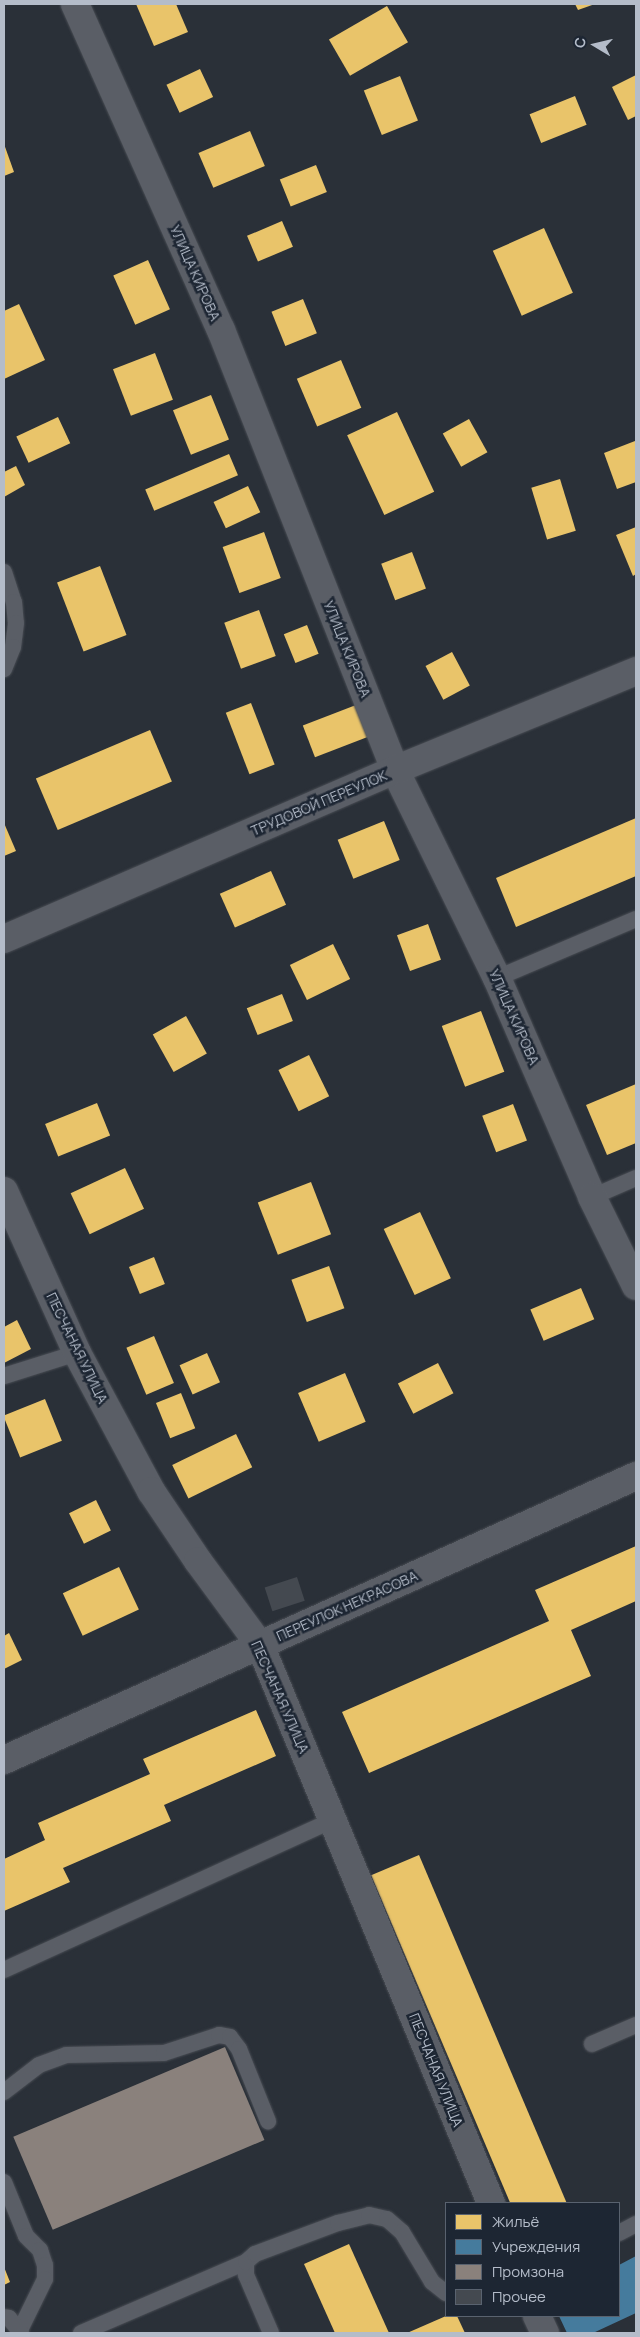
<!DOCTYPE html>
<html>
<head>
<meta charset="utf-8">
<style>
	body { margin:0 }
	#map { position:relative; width:640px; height:2337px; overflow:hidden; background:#2a3038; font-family:Manrope,sans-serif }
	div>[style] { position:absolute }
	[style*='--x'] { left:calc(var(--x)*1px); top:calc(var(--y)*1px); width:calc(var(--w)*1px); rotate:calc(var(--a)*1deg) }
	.homes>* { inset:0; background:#e9c46a; transform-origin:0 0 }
	.public>* { inset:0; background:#457b9d }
	.industry>* { inset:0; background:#8a817c; transform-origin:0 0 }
	.building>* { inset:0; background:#444950; transform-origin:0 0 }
	.roads { filter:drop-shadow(0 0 1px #484c53) drop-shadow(0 0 1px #484c53) }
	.lane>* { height:16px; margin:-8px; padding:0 8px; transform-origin:8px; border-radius:8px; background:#5a5e66 }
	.street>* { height:28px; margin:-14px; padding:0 14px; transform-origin:14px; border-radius:14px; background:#5a5e66 }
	span { translate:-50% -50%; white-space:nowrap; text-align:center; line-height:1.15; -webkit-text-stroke:5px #1d2633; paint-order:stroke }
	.street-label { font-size:14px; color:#b4bcc9 }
	.frame { position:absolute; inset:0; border:5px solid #b4bcc9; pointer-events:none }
	.legend { position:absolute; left:445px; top:2202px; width:175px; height:115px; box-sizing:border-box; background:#1d2633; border:1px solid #59626f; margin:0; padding:6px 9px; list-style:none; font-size:15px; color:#b4bcc9 }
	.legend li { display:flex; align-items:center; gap:10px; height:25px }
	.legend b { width:25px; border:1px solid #59626f }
	.north { position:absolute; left:570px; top:20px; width:50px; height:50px; -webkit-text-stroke:4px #1d2633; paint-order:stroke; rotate:279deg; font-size:14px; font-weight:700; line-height:20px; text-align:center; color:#b4bcc9 }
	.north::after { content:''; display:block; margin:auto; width:18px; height:22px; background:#b4bcc9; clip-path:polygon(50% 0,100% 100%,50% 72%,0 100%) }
</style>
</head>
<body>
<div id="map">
	<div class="homes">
		<i style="clip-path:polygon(136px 4px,176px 4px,188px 32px,154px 46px)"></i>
		<i style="clip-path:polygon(575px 4px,595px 4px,578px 10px)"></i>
		<i style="left:387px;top:6px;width:42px;height:67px;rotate:60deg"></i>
		<i style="left:200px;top:69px;width:31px;height:37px;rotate:65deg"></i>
		<i style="clip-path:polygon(636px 75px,636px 116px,628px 120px,612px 87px)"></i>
		<i style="left:400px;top:76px;width:48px;height:39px;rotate:68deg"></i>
		<i style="left:575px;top:96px;width:31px;height:49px;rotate:68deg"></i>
		<i style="left:250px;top:131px;width:38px;height:56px;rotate:67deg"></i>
		<i style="clip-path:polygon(4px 144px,14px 172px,4px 176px)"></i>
		<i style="left:316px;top:165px;width:29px;height:39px;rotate:68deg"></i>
		<i style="left:282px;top:221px;width:28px;height:38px;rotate:67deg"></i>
		<i style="left:544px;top:228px;width:71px;height:56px;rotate:66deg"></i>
		<i style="left:148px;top:260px;width:54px;height:38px;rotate:66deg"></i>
		<i style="left:303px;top:299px;width:37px;height:34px;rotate:68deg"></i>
		<i style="clip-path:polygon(19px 304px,45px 360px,4px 379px,4px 311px)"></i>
		<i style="left:155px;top:353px;width:50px;height:45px;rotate:69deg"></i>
		<i style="left:341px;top:360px;width:52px;height:48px;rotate:67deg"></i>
		<i style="left:211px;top:395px;width:48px;height:41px;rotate:68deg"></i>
		<i style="left:397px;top:412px;width:88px;height:55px;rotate:65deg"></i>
		<i style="left:58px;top:417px;width:29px;height:46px;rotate:65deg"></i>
		<i style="left:469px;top:419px;width:38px;height:30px;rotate:61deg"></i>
		<i style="clip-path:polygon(635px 441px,636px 482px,617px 489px,604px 453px)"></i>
		<i style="left:229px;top:454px;width:23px;height:91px;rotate:67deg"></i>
		<i style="clip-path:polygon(16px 466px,25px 485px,4px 497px,4px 472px)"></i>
		<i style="left:560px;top:479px;width:54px;height:30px;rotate:73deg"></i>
		<i style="left:248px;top:486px;width:29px;height:38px;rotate:65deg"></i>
		<i style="clip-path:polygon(636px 527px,636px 574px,633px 576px,616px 535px)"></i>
		<i style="left:264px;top:532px;width:49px;height:44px;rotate:70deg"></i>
		<i style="left:412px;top:552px;width:39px;height:33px;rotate:69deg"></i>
		<i style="left:100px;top:566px;width:74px;height:46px;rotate:69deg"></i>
		<i style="left:259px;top:610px;width:49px;height:37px;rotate:70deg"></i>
		<i style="left:307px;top:625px;width:31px;height:25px;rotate:68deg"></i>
		<i style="left:452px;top:652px;width:38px;height:30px;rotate:62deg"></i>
		<i style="left:251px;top:703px;width:66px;height:27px;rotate:69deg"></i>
		<i style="left:356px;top:705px;width:34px;height:57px;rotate:69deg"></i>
		<i style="left:150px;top:730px;width:56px;height:124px;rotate:67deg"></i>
		<i style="clip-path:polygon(636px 818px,636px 876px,516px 927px,496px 878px)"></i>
		<i style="left:384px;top:821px;width:42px;height:50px;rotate:68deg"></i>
		<i style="clip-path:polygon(4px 823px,16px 851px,4px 856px)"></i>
		<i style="left:271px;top:871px;width:37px;height:56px;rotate:66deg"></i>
		<i style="left:428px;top:924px;width:38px;height:33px;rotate:70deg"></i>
		<i style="left:333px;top:944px;width:39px;height:48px;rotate:64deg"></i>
		<i style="left:282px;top:994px;width:29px;height:38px;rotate:68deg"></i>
		<i style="left:481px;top:1011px;width:65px;height:42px;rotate:69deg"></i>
		<i style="left:186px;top:1016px;width:43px;height:38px;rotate:61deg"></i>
		<i style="left:309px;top:1055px;width:46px;height:34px;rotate:64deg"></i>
		<i style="clip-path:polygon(636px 1084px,636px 1143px,607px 1155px,586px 1105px)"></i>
		<i style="left:97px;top:1103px;width:35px;height:56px;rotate:68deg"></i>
		<i style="left:513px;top:1104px;width:39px;height:33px;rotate:69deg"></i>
		<i style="left:125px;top:1168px;width:45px;height:60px;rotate:65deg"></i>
		<i style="left:311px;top:1182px;width:56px;height:57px;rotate:69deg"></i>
		<i style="left:420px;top:1212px;width:73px;height:40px;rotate:65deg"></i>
		<i style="left:154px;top:1257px;width:29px;height:27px;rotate:68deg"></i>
		<i style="left:329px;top:1266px;width:45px;height:40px;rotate:70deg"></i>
		<i style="left:581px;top:1288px;width:34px;height:55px;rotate:67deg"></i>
		<i style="clip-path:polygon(17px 1320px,31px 1349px,4px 1363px,4px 1327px)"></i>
		<i style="left:154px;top:1336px;width:51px;height:30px;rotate:67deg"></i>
		<i style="left:207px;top:1353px;width:32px;height:30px;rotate:66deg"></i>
		<i style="left:438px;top:1363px;width:34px;height:45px;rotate:63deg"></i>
		<i style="left:345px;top:1373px;width:53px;height:51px;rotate:67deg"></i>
		<i style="left:181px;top:1393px;width:38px;height:27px;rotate:68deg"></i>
		<i style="left:45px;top:1399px;width:45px;height:45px;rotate:68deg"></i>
		<i style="left:236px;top:1434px;width:37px;height:71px;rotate:64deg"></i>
		<i style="left:96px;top:1500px;width:34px;height:30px;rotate:64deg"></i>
		<i style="clip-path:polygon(636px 1546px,636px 1601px,571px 1630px,591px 1676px,369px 1773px,342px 1712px,549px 1621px,535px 1590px)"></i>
		<i style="left:119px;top:1567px;width:47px;height:62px;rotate:65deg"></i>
		<i style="clip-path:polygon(9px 1633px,22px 1660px,4px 1669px,4px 1636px)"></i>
		<i style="clip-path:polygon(256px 1710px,276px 1756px,164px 1805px,171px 1821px,63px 1868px,70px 1882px,4px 1911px,4px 1859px,45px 1840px,38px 1823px,150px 1774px,143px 1759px)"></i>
		<i style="left:419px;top:1855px;width:378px;height:52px;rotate:67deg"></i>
		<i style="clip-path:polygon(349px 2244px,389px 2333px,335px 2333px,304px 2264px)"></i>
		<i style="clip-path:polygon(4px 2267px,10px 2282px,4px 2285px)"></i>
		<i style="clip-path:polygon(446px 2316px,457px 2316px,465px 2333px,407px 2333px)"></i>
	</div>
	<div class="public">
		<i style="clip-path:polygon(636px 2256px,636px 2313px,593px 2333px,567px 2333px,559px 2316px,619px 2316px,619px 2265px)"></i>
	</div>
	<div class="industry">
		<i style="left:225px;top:2047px;width:101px;height:230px;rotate:67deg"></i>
	</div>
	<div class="building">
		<i style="left:297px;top:1577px;width:25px;height:34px;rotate:72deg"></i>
	</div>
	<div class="roads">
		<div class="lane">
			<i style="--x:4;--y:572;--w:32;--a:72"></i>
			<i style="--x:14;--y:602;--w:21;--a:85"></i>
			<i style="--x:16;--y:623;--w:24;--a:97"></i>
			<i style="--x:13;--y:647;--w:24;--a:112"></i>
			<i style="--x:497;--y:978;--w:151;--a:-23"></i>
			<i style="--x:592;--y:1197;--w:48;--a:-23.4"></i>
			<i style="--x:4;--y:1376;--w:77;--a:-17.5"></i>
			<i style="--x:4;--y:1970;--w:362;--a:-24.5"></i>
			<i style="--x:592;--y:2044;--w:48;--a:-23.4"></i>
			<i style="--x:4;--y:2092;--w:44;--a:-37.6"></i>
			<i style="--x:39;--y:2065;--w:29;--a:-20"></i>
			<i style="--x:66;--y:2055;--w:98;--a:-1.2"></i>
			<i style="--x:164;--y:2053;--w:58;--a:-18.1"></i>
			<i style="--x:219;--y:2035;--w:11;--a:10"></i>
			<i style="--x:230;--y:2037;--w:15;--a:53"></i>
			<i style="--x:239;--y:2049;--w:78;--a:68.1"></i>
			<i style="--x:4;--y:2182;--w:58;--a:67.8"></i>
			<i style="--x:26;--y:2236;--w:20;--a:45"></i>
			<i style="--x:40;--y:2250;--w:16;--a:72"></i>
			<i style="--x:45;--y:2265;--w:14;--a:90"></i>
			<i style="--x:45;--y:2279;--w:57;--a:116.1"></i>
			<i style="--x:619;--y:2233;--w:19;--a:-28"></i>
			<i style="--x:4;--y:2317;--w:5;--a:11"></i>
			<i style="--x:9;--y:2318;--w:19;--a:51"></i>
			<i style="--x:81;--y:2333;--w:180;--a:-23.3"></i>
			<i style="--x:271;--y:2333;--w:63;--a:-113.3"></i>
			<i style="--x:246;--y:2275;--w:13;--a:-90"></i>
			<i style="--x:246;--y:2262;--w:12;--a:-42"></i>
			<i style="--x:255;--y:2254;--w:89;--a:-20.5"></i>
			<i style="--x:338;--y:2223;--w:32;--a:-14"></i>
			<i style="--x:369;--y:2215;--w:18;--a:13"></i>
			<i style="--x:387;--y:2219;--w:20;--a:41"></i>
			<i style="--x:402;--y:2232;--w:58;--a:59"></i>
			<i style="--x:432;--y:2282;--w:18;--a:38"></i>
		</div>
		<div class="street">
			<i style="--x:75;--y:4;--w:357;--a:65.9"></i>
			<i style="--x:221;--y:330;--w:473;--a:68.4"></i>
			<i style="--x:395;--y:770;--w:232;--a:63.9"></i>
			<i style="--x:497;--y:978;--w:239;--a:66.5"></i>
			<i style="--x:592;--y:1197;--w:99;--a:63.7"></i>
			<i style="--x:4;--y:939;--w:426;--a:-23.4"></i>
			<i style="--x:395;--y:770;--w:261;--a:-22.3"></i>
			<i style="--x:4;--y:1191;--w:178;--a:65.7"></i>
			<i style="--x:77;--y:1353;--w:157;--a:61.8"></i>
			<i style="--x:151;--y:1491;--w:84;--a:56.1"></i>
			<i style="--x:198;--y:1561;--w:104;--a:53.6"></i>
			<i style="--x:260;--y:1645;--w:604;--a:67.51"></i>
			<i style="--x:4;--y:1760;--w:693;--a:-24.2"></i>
			<i style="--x:537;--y:2316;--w:19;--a:65"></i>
		</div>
	</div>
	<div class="street-label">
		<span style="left:195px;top:273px;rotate:66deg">УЛИЦА КИРОВА</span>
		<span style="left:347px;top:649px;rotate:68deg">УЛИЦА КИРОВА</span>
		<span style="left:319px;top:803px;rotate:-23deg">ТРУДОВОЙ ПЕРЕУЛОК</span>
		<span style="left:514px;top:1017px;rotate:66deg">УЛИЦА КИРОВА</span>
		<span style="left:77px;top:1348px;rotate:64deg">ПЕСЧАНАЯ УЛИЦА</span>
		<span style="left:347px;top:1606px;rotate:-24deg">ПЕРЕУЛОК НЕКРАСОВА</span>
		<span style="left:280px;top:1697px;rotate:66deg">ПЕСЧАНАЯ УЛИЦА</span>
		<span style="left:436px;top:2070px;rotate:68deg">ПЕСЧАНАЯ УЛИЦА</span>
	</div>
	<div class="frame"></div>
	<ul class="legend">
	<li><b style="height:14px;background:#e9c46a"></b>Жильё</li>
	<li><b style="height:14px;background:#457b9d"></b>Учреждения</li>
	<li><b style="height:14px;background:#8a817c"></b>Промзона</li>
	<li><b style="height:14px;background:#444950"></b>Прочее</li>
	</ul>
	<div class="north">С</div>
</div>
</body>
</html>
